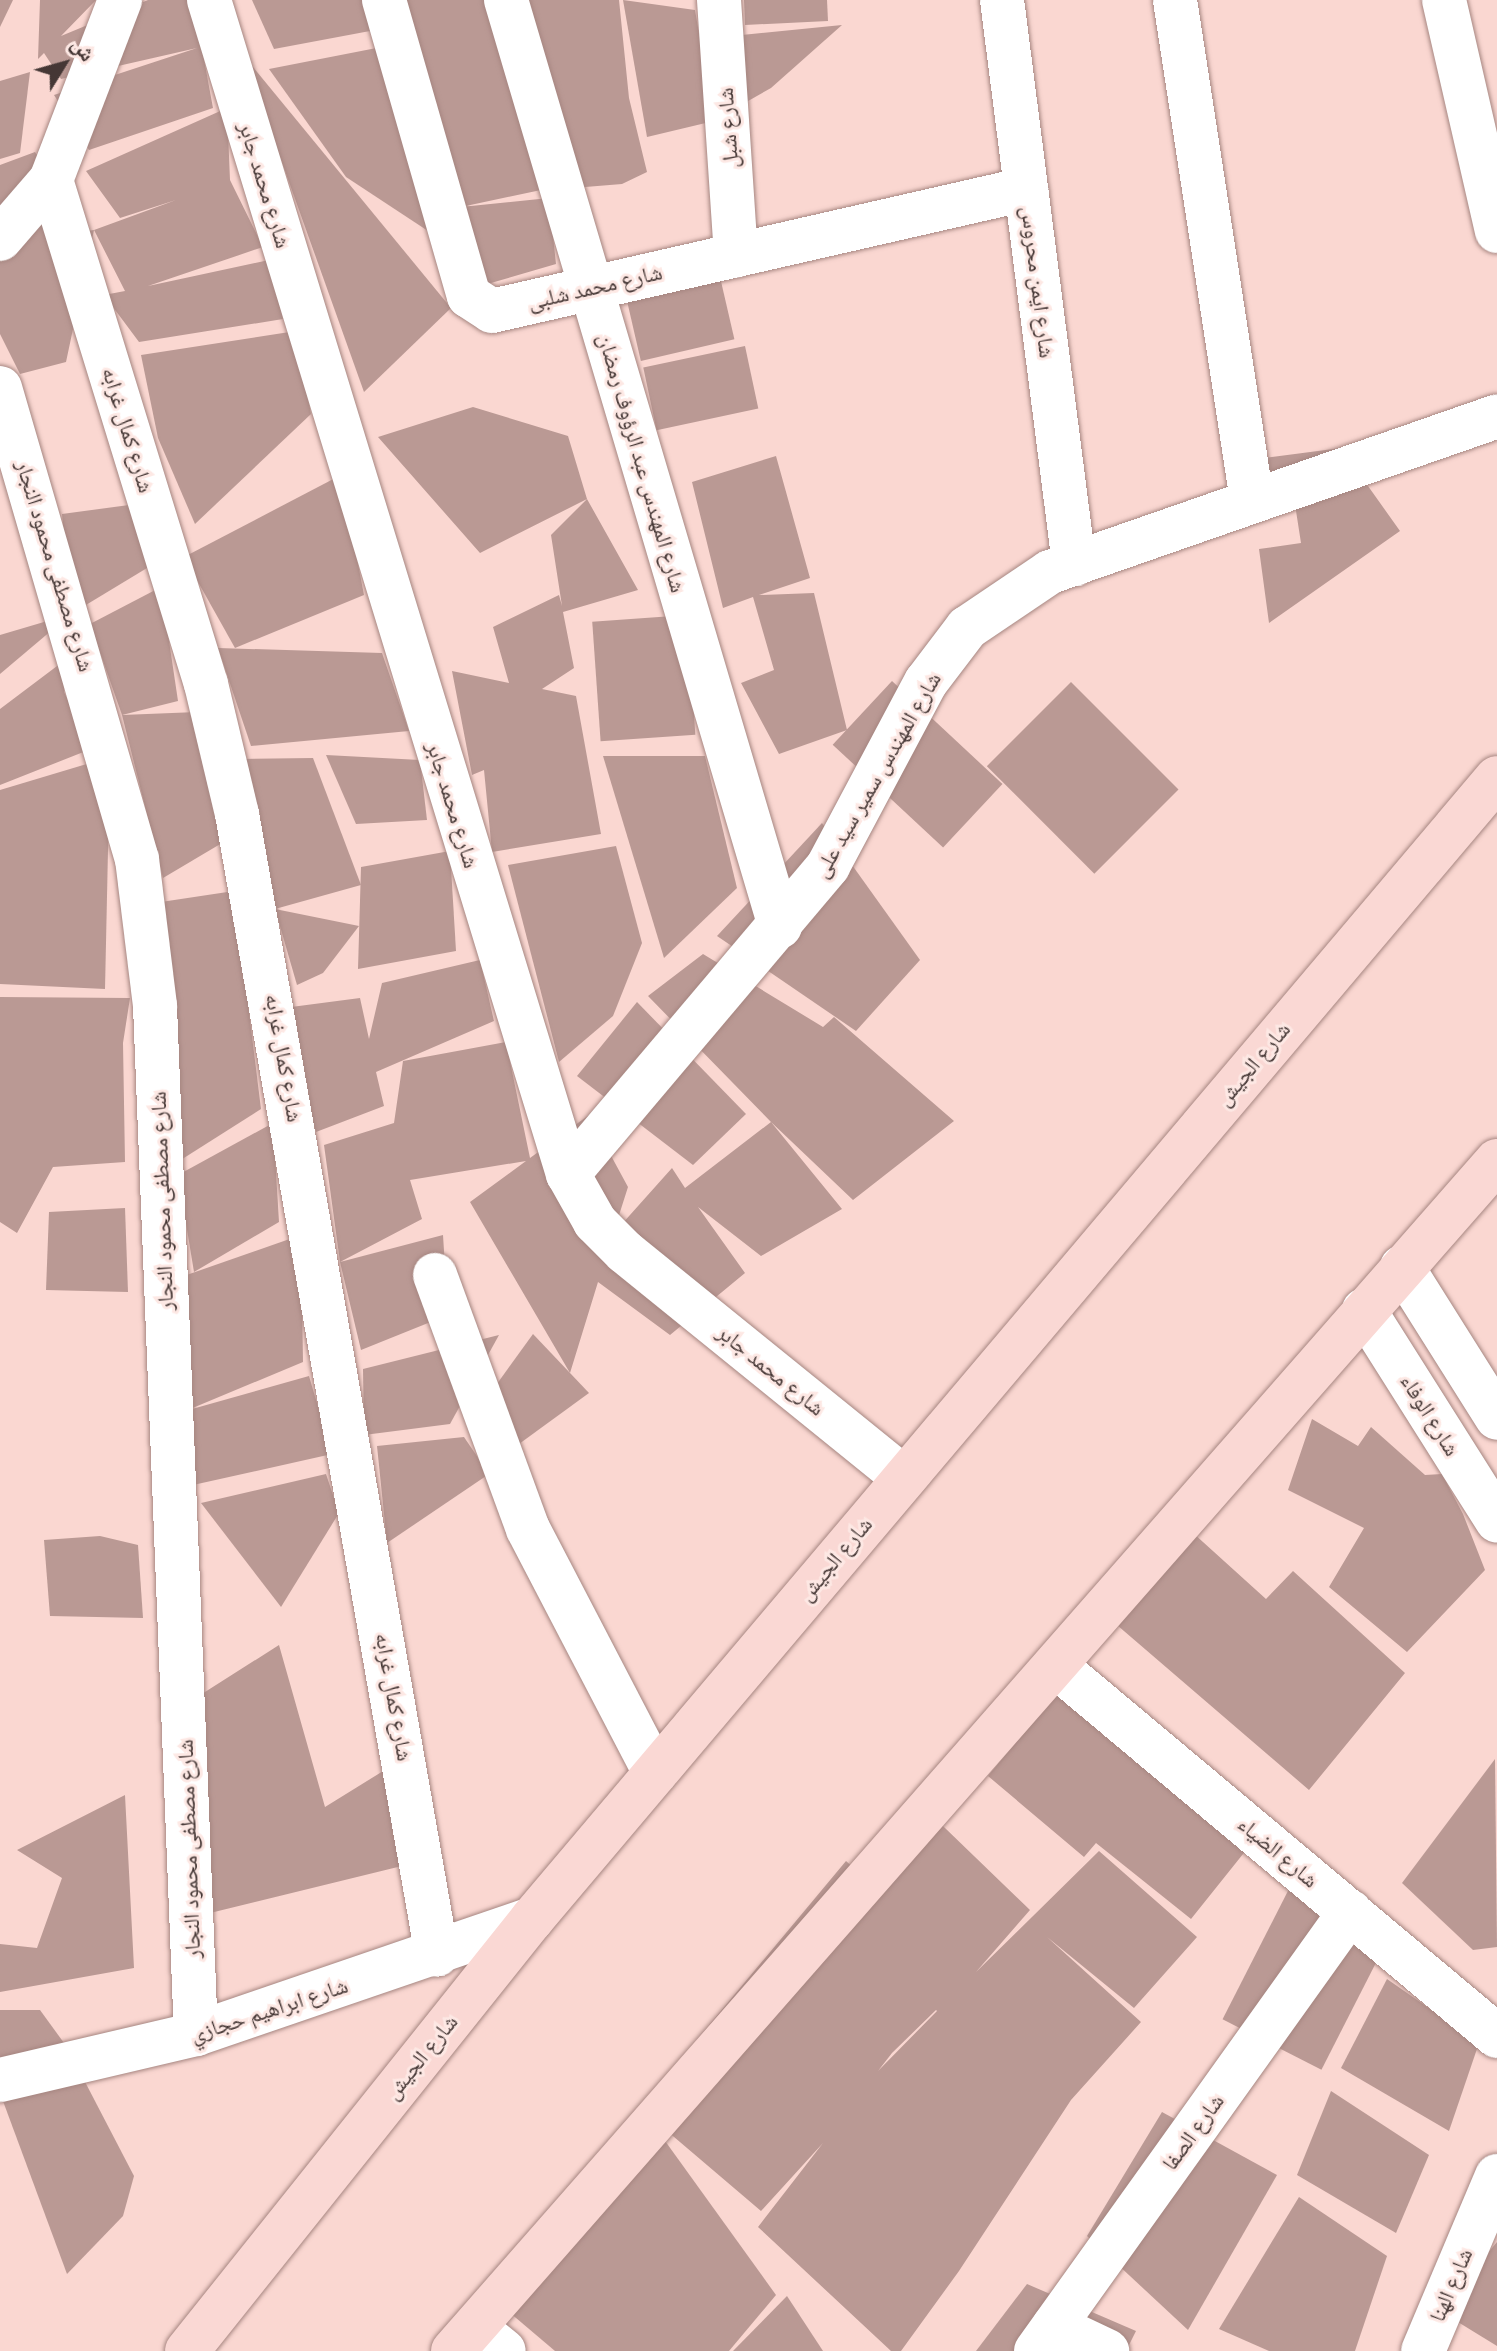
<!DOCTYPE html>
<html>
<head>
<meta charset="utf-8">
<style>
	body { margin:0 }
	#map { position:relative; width:1497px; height:2351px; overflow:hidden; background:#fad7d1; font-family:Cabin,"Noto Naskh Arabic",sans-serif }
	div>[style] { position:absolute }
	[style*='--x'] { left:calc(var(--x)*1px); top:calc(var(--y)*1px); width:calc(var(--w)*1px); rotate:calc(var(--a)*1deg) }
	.building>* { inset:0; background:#ba9994; transform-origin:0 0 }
	.roads { filter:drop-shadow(0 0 2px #a68681) drop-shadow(0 0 2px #a68681) }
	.street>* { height:44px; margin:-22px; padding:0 22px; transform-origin:22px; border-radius:22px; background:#fff }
	.secondary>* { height:44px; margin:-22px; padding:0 22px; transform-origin:22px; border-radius:22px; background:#fad8d4 }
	span { translate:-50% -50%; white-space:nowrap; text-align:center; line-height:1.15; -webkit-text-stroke:6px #fde8e4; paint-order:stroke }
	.street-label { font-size:22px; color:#453735 }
	.north { position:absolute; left:24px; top:24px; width:80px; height:80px; -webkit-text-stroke:6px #fde8e4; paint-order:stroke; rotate:53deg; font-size:22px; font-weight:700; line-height:32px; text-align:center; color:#453735 }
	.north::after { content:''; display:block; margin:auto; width:28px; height:36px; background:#453735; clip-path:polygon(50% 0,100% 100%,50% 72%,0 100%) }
</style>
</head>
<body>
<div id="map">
	<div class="building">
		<i style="clip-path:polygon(0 0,13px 0,0 27px)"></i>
		<i style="clip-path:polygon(40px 0,96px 0,61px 36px,148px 0,193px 0,213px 108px,89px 150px,54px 95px,197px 48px,61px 79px,44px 53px,38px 59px)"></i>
		<i style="clip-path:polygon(252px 0,368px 0,370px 31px,274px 49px)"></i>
		<i style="clip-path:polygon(400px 0,492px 0,541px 190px,461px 207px,549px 198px,556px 264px,484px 285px)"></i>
		<i style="clip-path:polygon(517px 0,619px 0,629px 98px,647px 172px,622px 184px,573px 188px)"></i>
		<i style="clip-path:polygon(623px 0,695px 10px,714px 121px,647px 137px)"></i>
		<i style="clip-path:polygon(744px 0,827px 0,828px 21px,745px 25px)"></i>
		<i style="clip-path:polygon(842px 25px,771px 88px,727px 113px,722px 37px)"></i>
		<i style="clip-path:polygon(397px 44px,428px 231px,346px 177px,269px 69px)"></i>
		<i style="clip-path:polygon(244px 56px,451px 308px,364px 392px)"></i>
		<i style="clip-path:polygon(30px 72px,20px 153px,0 159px,0 81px)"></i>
		<i style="clip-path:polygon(227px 108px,230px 180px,263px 247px,148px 286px,269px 260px,283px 319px,139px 342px,104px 295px,125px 291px,94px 230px,176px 200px,120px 218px,86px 171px)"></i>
		<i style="clip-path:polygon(35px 152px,83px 222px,53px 235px,94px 230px,66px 362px,20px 374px,0 334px,0 165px)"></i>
		<i style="left:720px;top:277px;width:64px;height:96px;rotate:77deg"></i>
		<i style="clip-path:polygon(296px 331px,311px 414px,195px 524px,158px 438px,141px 355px)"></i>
		<i style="left:745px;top:346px;width:64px;height:104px;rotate:78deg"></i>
		<i style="clip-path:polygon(473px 407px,568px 436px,587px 499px,638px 590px,563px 612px,574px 668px,542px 689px,576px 696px,601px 834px,492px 852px,484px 770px,472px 775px,452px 671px,509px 683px,493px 627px,559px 595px,562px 606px,551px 535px,587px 499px,480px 553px,378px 437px)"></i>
		<i style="clip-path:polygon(1341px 448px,1400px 531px,1269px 623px,1259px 549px,1301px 543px,1294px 498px,1269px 501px,1264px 458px)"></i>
		<i style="clip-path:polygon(776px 456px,810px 578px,759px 595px,814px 593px,847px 730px,779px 754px,741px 683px,774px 670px,753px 597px,723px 608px,692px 482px)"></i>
		<i style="clip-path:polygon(341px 475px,364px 595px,235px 648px,184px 557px)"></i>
		<i style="clip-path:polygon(129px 505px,152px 565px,71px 614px,62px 514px)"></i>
		<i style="clip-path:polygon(161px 587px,178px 701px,122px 715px,90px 624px)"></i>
		<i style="clip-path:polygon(71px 614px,0 674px,0 635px)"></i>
		<i style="left:687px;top:615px;width:120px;height:95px;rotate:86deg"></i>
		<i style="clip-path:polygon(218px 648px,382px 653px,409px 731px,251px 746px)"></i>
		<i style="clip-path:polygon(69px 657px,64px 692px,91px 749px,0 785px,0 709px)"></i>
		<i style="left:892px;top:681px;width:151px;height:87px;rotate:43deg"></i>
		<i style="left:1071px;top:682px;width:152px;height:119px;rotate:45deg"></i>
		<i style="clip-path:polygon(197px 712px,222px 843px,163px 878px,122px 715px)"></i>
		<i style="clip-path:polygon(326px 755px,420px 760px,427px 820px,356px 824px)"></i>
		<i style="clip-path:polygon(603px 756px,705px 756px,737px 888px,664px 958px)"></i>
		<i style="clip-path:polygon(110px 757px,105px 989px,0 984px,0 790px)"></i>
		<i style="clip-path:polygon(313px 758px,361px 885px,275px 909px,239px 759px)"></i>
		<i style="clip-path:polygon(822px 823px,920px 960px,856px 1031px,717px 936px)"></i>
		<i style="clip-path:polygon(616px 846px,642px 943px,613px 1016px,559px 1062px,508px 865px)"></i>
		<i style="clip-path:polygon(450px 851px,456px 951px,358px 969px,361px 867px)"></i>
		<i style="clip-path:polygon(234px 891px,261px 1109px,176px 1163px,161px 902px)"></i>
		<i style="clip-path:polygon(275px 909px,359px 926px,323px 973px,297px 985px)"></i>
		<i style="clip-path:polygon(703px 954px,823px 1027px,834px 1017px,954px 1121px,853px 1200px,771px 1122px,842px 1209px,761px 1256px,698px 1207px,745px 1273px,670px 1335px,598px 1282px,570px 1373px,470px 1202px,526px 1161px,410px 1180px,422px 1219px,340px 1262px,324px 1145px,394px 1123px,403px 1061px,506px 1042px,530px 1158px,589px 1115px,628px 1187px,613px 1234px,672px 1168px,685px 1188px,771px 1122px,648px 996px)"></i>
		<i style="clip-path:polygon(480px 960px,494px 1021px,376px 1072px,384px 1106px,316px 1132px,276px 1009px,360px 998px,369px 1039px,382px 983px)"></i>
		<i style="clip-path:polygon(0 997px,130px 998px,123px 1043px,125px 1162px,53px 1167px,17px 1233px,0 1222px)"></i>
		<i style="clip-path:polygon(637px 1002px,746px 1114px,693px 1165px,577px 1076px)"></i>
		<i style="clip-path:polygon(273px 1123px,279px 1222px,194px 1272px,178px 1175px)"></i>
		<i style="clip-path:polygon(125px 1208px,128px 1292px,46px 1290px,49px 1212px)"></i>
		<i style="clip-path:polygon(301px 1235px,303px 1362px,171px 1417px,178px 1278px)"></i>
		<i style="clip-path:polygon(443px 1235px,448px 1315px,361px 1350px,340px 1262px)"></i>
		<i style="clip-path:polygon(533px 1334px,589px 1393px,519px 1444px,494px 1388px)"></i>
		<i style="clip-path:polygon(499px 1335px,450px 1424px,364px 1435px,363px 1369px)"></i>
		<i style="clip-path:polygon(309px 1376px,332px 1454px,193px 1485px,185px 1411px)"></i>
		<i style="clip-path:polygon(1312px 1419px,1358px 1446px,1371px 1427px,1425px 1475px,1442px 1474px,1463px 1514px,1485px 1570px,1407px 1652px,1329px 1587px,1364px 1528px,1288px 1490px)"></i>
		<i style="clip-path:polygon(464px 1437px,489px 1474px,387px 1543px,377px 1446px)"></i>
		<i style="clip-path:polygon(326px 1474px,339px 1513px,281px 1607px,201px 1503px)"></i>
		<i style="clip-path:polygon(1182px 1523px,1266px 1599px,1293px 1571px,1405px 1673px,1309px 1790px,1110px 1619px)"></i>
		<i style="clip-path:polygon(100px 1536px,138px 1545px,143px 1618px,50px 1616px,44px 1540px)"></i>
		<i style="clip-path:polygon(279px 1645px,325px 1807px,388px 1768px,410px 1864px,206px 1914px,183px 1706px)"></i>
		<i style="clip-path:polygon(1065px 1683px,1255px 1839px,1191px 1919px,1096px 1843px,1084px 1857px,988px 1776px)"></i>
		<i style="clip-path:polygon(1495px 1759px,1497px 1947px,1473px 1950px,1402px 1883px)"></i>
		<i style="clip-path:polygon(125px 1795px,134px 1968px,0 1992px,0 1944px,37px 1948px,62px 1878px,17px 1850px)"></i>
		<i style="clip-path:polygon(evenodd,916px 1800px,1030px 1910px,976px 1972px,1099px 1851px,1197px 1937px,1134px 2008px,1047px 1937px,1141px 2022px,1071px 2100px,959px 2271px,901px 2351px,891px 2351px,758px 2227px,823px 2143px,761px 2211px,640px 2108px,846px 1861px,856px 1870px,916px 1800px,936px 2010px,937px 2011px,878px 2071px,892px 2053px,936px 2010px)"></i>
		<i style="left:1292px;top:1883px;width:111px;height:153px;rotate:27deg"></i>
		<i style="clip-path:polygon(1387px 1979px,1479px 2043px,1449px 2131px,1341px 2068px)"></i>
		<i style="clip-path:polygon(0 2010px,40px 2010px,72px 2054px,0 2067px)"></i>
		<i style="clip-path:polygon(83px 2078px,134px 2176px,123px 2216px,67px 2274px,0 2093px)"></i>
		<i style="clip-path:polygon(1331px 2091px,1429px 2155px,1396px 2233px,1297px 2175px)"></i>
		<i style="clip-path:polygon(1162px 2112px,1277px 2175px,1188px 2330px,1087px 2236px)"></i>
		<i style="clip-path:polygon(655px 2127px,776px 2295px,729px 2351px,555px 2351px,509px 2312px)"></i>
		<i style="clip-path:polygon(1299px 2197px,1387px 2256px,1355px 2351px,1269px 2351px,1219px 2329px)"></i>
		<i style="clip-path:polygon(1497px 2242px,1497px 2346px,1440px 2311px)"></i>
		<i style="clip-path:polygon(1027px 2284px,1136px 2331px,1126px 2351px,976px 2351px)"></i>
		<i style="clip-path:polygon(787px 2296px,823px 2351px,733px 2351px)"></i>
	</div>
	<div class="roads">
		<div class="street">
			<i style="--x:209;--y:0;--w:1228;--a:73"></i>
			<i style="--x:568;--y:1174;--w:55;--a:60.6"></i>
			<i style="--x:595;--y:1222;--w:42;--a:45"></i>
			<i style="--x:625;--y:1252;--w:358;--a:39"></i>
			<i style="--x:384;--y:0;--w:308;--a:74"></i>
			<i style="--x:469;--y:296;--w:27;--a:33"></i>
			<i style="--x:492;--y:311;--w:548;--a:-12.87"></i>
			<i style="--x:506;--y:0;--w:966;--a:73.52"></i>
			<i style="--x:719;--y:0;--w:256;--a:86.2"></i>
			<i style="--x:1002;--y:0;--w:569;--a:82.72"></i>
			<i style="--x:1175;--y:0;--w:507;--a:81.26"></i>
			<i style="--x:1444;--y:0;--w:237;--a:77.1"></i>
			<i style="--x:51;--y:180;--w:527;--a:72.91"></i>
			<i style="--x:206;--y:684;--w:134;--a:76.6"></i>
			<i style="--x:237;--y:814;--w:1158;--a:80.06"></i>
			<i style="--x:0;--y:239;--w:78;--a:-49.2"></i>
			<i style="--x:51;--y:180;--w:193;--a:-69"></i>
			<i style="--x:0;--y:388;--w:491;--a:73.8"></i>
			<i style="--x:137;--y:859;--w:148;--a:83"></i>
			<i style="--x:155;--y:1006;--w:1029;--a:87.72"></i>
			<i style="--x:568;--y:1174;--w:403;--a:-49.8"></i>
			<i style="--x:828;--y:866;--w:208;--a:-62"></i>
			<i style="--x:926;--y:682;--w:68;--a:-52.8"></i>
			<i style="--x:967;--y:628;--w:100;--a:-34"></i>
			<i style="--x:1050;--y:572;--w:473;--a:-19.2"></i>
			<i style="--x:1402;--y:1267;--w:178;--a:57.8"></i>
			<i style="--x:435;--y:1275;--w:270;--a:69.9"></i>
			<i style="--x:528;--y:1529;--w:275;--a:62.5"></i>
			<i style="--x:1364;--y:1310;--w:249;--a:57.7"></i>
			<i style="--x:1058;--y:1668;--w:573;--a:39.97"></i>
			<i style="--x:0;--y:2080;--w:201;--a:-13.2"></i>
			<i style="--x:196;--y:2034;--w:355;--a:-18.9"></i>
			<i style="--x:1054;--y:2326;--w:59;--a:25.3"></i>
			<i style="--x:478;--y:2330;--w:33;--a:39"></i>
			<i style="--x:1036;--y:2351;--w:540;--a:-54.43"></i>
			<i style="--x:1423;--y:2351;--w:190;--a:-67.1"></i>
		</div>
		<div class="secondary">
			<i style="--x:187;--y:2351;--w:553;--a:-51.39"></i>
			<i style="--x:532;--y:1919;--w:1494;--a:-49.78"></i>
			<i style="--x:453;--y:2351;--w:1583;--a:-48.74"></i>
		</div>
	</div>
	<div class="street-label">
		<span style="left:728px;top:128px;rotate:-94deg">شارع شبل</span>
		<span style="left:265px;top:185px;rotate:73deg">شارع محمد جابر</span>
		<span style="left:1038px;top:282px;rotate:83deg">شارع ايمن محروس</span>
		<span style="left:595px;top:287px;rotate:-13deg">شارع محمد شلبى</span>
		<span style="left:128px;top:430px;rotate:73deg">شارع كمال غرابه</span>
		<span style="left:642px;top:463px;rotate:74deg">شارع المهندس عبد الرؤوف رمضان</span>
		<span style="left:55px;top:566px;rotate:73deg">شارع مصطفى محمود النجار</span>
		<span style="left:877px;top:775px;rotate:-60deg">شارع المهندس سمير سيد على</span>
		<span style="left:453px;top:805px;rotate:73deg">شارع محمد جابر</span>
		<span style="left:284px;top:1058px;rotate:80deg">شارع كمال غرابه</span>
		<span style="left:1253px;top:1064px;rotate:-50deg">شارع الجيش</span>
		<span style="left:162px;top:1201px;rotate:-92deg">شارع مصطفى محمود النجار</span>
		<span style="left:771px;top:1370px;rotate:39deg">شارع محمد جابر</span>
		<span style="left:1430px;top:1415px;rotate:58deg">شارع الوفاء</span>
		<span style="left:835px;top:1559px;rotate:-50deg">شارع الجيش</span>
		<span style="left:394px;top:1697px;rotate:80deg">شارع كمال غرابه</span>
		<span style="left:189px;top:1849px;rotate:-92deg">شارع مصطفى محمود النجار</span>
		<span style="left:1278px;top:1852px;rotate:40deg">شارع الضياء</span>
		<span style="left:269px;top:2010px;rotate:-18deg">شارع ابراهيم حجازي</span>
		<span style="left:421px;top:2057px;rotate:-51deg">شارع الجيش</span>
		<span style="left:1193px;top:2132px;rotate:-54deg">شارع الصفا</span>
		<span style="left:1451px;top:2285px;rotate:-67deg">شارع الهنا</span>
	</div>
	<div class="north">ش</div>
</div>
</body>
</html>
